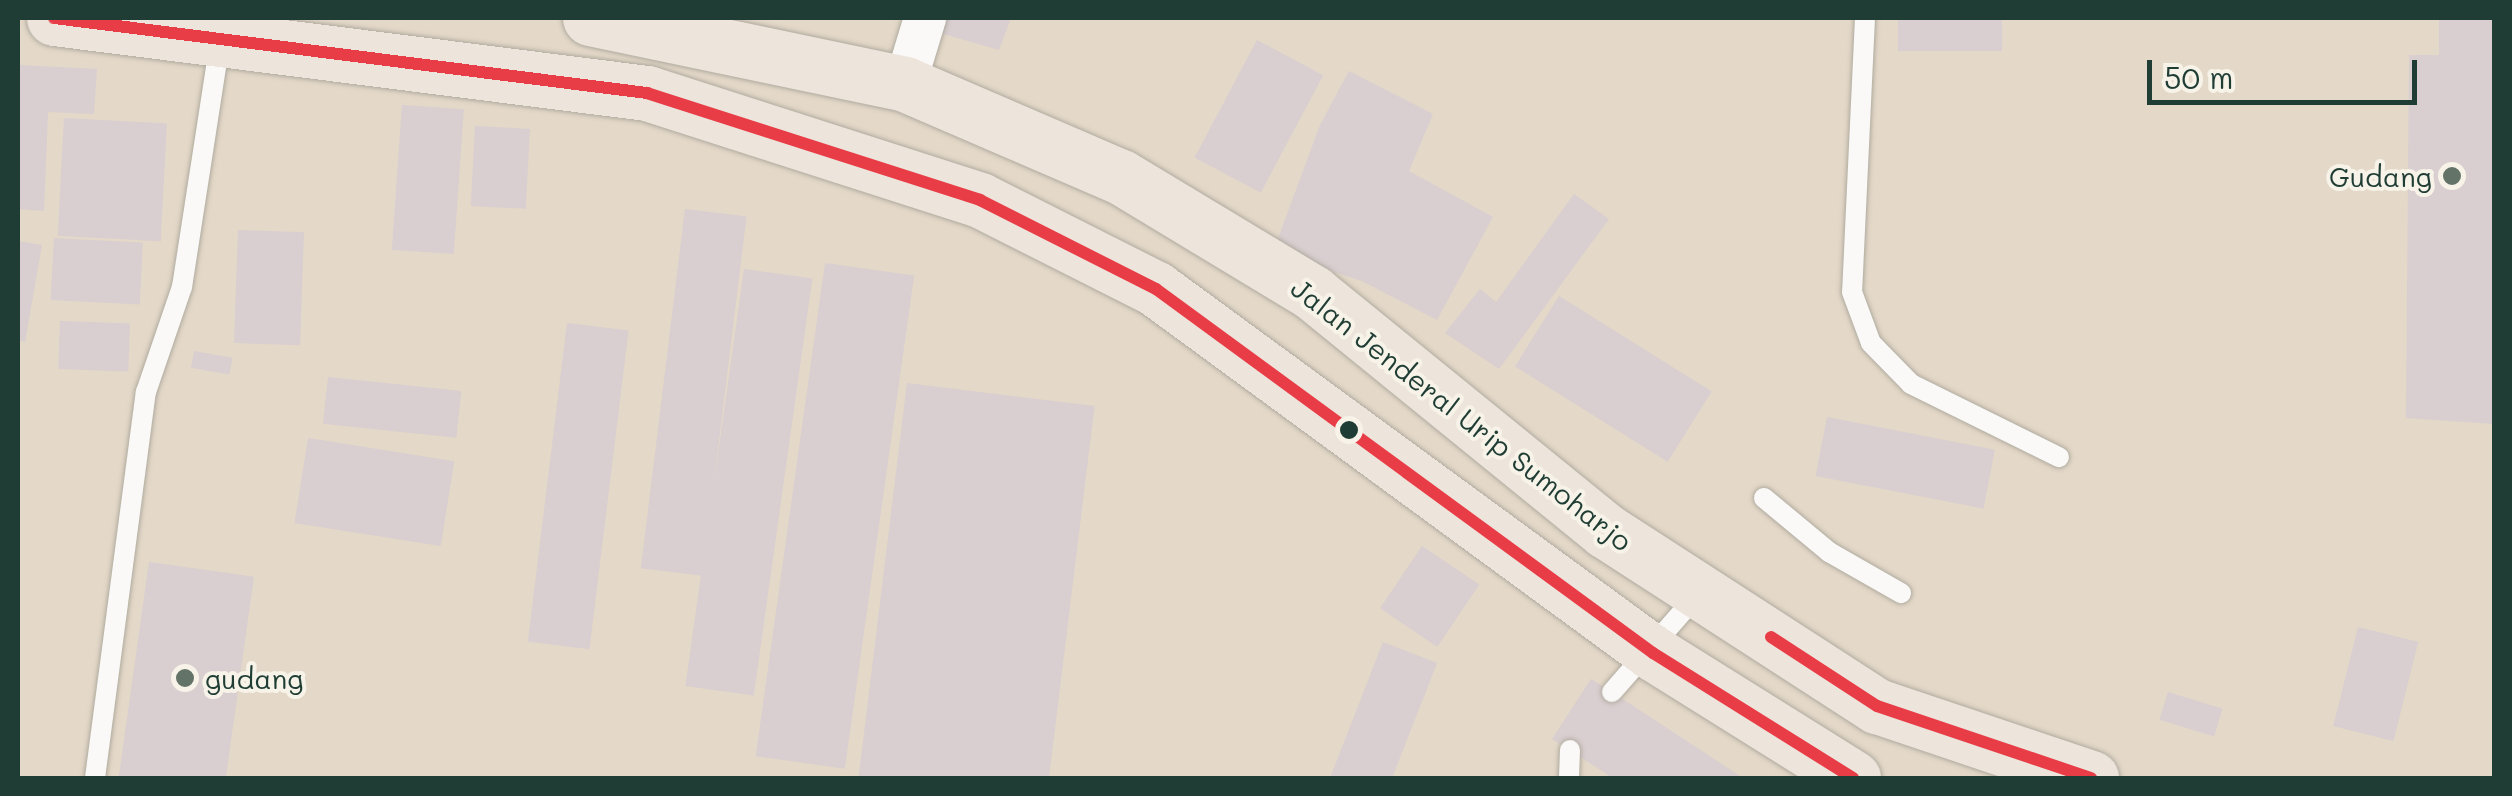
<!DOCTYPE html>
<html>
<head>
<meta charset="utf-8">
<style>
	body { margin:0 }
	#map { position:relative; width:2512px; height:796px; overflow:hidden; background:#e4d8c8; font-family:Mali,sans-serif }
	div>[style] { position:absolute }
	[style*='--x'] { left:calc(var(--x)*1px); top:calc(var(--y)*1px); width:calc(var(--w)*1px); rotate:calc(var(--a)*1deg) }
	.building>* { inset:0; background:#d9ced0; transform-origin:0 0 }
	.roads { filter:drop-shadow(0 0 2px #afab9f) drop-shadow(0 0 2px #afab9f) }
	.service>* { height:20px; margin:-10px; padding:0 10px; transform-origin:10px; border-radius:10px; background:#fbf9f7 }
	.minor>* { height:42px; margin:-21px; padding:0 21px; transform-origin:21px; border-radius:21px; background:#fbf9f7 }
	.trunk>* { height:55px; margin:-27.5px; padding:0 27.5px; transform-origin:27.5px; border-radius:27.5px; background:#ede4dc }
	.bus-1>* { height:12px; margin:-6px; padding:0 6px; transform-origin:6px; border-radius:6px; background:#e83d46 }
	.dots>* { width:28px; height:28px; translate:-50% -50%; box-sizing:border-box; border:5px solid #f7f3e8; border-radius:50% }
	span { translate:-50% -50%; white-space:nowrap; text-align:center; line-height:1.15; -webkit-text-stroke:8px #f7f3e8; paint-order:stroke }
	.poi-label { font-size:28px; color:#1f3d34 }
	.right { translate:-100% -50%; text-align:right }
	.left { translate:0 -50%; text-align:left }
	.street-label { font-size:28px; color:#1f3d34 }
	.frame { position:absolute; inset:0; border:20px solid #1f3d34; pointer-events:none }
	.scale { position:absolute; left:2147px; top:60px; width:270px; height:45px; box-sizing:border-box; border:5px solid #1f3d34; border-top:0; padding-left:12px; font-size:30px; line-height:35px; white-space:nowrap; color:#1f3d34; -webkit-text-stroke:8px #f7f3e8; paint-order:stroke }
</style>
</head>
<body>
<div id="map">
	<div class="building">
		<i style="clip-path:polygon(934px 18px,1011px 18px,999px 50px,930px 30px)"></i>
		<i style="left:1898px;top:18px;width:104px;height:33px"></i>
		<i style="clip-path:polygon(2439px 18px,2494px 18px,2494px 424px,2406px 418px,2409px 55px,2439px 55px)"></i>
		<i style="left:1257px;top:40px;width:75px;height:133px;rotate:28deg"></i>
		<i style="clip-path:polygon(18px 65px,97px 69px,94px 114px,48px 112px,44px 211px,18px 209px)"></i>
		<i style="clip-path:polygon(1349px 71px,1433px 114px,1409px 171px,1493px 217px,1437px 320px,1362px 281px,1273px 252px,1320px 125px)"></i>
		<i style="left:402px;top:105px;width:62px;height:145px;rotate:4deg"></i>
		<i style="left:64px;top:118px;width:103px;height:118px;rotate:3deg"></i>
		<i style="left:475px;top:126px;width:55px;height:80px;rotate:3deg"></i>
		<i style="clip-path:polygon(1574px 194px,1609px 219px,1499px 369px,1445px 333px,1480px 289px,1496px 302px)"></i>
		<i style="left:685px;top:209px;width:62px;height:362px;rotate:7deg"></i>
		<i style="left:238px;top:230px;width:66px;height:113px;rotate:2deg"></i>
		<i style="left:54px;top:238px;width:89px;height:62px;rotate:3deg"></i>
		<i style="clip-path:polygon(18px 241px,42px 245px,25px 342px,18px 340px)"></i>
		<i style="left:825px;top:263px;width:90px;height:498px;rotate:8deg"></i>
		<i style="left:744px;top:269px;width:69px;height:421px;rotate:8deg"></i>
		<i style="left:1559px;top:296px;width:180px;height:83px;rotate:32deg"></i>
		<i style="left:60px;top:321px;width:70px;height:48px;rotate:2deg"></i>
		<i style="left:567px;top:323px;width:62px;height:321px;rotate:7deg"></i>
		<i style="left:194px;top:351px;width:39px;height:17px;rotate:10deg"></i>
		<i style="left:328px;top:377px;width:134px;height:47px;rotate:6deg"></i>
		<i style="left:907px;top:383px;width:189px;height:399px;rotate:7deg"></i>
		<i style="left:1827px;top:417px;width:171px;height:60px;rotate:11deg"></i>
		<i style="left:308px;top:438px;width:148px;height:86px;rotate:9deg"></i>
		<i style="left:1422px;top:546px;width:69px;height:75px;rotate:34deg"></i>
		<i style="left:149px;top:562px;width:106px;height:219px;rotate:8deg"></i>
		<i style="left:2358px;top:627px;width:62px;height:102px;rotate:14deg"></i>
		<i style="clip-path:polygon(1383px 642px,1437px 663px,1392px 778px,1330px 778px)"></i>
		<i style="clip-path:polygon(1591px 679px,1612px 692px,1743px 778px,1613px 778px,1552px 739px)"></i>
		<i style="left:2168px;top:692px;width:57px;height:29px;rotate:17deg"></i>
	</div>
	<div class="roads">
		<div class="service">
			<i style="--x:1865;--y:18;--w:274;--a:92.7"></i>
			<i style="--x:1852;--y:292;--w:54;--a:69.6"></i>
			<i style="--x:1871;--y:343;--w:57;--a:45.7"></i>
			<i style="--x:1911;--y:384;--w:165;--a:26.3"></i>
			<i style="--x:1764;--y:498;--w:85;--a:39.7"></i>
			<i style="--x:1829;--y:552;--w:83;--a:29.7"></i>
			<i style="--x:1612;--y:692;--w:133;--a:-48.7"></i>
			<i style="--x:95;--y:778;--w:389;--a:-82.5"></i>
			<i style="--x:146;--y:392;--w:111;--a:-71.1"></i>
			<i style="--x:182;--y:287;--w:248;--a:-81.2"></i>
			<i style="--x:1569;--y:778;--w:28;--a:-88"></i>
		</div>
		<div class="minor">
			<i style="--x:905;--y:84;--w:69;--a:-73.1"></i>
		</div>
		<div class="trunk">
			<i style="--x:54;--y:18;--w:598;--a:7.21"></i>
			<i style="--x:647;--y:93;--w:350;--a:17.8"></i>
			<i style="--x:980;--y:200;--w:197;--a:26.8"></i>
			<i style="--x:1156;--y:289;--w:616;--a:36.22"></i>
			<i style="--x:1653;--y:653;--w:236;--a:32"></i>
			<i style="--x:590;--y:18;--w:322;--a:11.8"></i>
			<i style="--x:905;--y:84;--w:235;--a:23.3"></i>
			<i style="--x:1121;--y:177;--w:224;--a:31.1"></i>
			<i style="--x:1313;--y:293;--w:377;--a:39.1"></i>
			<i style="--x:1606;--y:531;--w:323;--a:32.9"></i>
			<i style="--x:1877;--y:706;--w:226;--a:18.6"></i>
		</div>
	</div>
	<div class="bus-1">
		<i style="--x:54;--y:18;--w:598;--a:7.21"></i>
		<i style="--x:647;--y:93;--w:350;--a:17.8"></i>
		<i style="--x:980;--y:200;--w:197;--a:26.8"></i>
		<i style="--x:1156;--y:289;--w:616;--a:36.22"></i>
		<i style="--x:1653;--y:653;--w:236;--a:32"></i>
		<i style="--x:1771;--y:637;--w:126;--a:33.1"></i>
		<i style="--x:1877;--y:706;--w:226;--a:18.6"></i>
	</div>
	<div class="dots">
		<i style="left:2452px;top:176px;background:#647368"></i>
		<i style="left:1349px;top:430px;background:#1f3d34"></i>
		<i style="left:185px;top:678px;background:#647368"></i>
	</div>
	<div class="poi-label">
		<span class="right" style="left:2432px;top:176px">Gudang</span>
		<span class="left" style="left:205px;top:678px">gudang</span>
	</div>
	<div class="street-label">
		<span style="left:1462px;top:414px;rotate:38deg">Jalan Jenderal Urip Sumoharjo</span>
	</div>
	<div class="frame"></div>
	<div class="scale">50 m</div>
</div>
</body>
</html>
